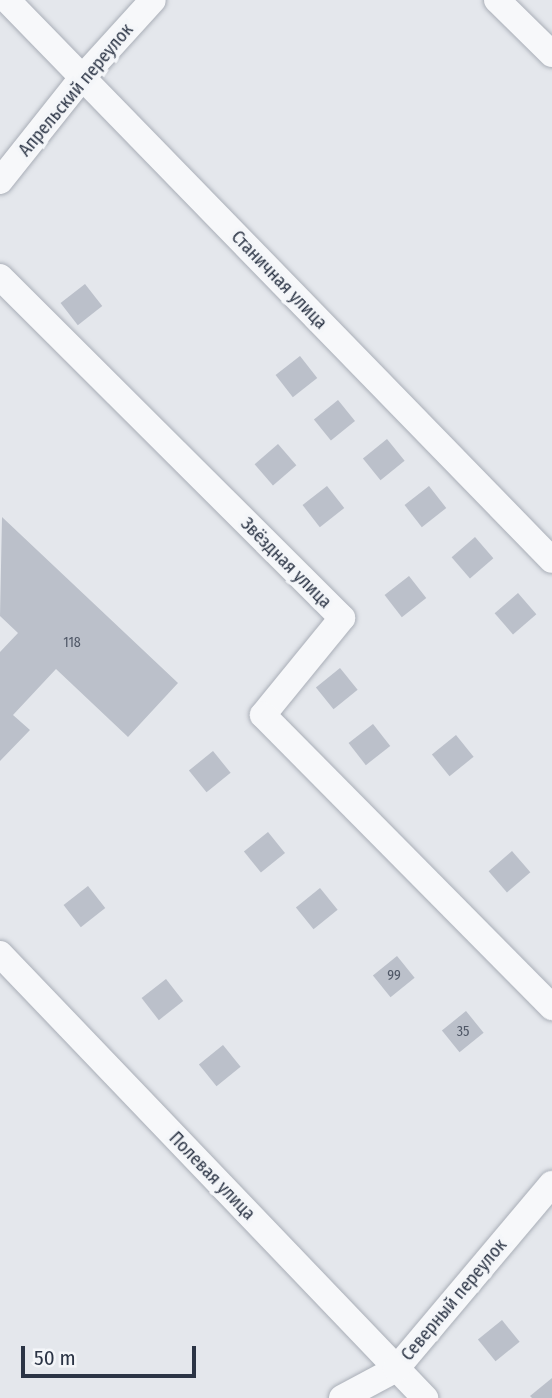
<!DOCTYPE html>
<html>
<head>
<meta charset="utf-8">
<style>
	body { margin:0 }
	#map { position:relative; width:552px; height:1398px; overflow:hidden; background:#e4e7ec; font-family:"Fira Sans Condensed",sans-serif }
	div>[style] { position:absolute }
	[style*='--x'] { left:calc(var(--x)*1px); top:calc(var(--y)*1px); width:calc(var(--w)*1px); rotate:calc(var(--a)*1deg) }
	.building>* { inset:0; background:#bbc0ca; transform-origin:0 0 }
	.roads { filter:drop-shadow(0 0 2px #a9aeb7) drop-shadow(0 0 2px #a9aeb7) }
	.minor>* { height:26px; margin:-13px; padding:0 13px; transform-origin:13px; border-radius:13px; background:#f7f8fa }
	span { translate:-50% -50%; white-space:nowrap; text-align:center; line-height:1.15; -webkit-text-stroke:7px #f4f6f9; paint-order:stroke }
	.number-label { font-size:14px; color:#4f5766 }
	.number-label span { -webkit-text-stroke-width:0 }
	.street-label { font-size:18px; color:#2b3445 }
	.scale { position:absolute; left:21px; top:1346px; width:175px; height:32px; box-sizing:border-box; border:4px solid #2b3445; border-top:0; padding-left:9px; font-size:21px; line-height:24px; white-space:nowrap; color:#2b3445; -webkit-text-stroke:5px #f4f6f9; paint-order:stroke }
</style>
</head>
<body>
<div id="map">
	<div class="building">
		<i style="left:85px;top:284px;width:28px;height:31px;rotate:52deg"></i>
		<i style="left:300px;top:356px;width:28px;height:31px;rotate:52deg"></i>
		<i style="left:338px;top:400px;width:27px;height:31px;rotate:51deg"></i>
		<i style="left:387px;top:439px;width:28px;height:31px;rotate:51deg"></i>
		<i style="left:278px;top:444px;width:28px;height:31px;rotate:49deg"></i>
		<i style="left:327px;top:486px;width:28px;height:31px;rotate:52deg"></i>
		<i style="left:429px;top:486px;width:28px;height:31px;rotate:52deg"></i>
		<i style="clip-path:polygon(2px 517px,178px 683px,128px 737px,56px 669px,13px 715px,30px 730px,0 761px,0 652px,18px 633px,0 616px)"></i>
		<i style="left:475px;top:537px;width:28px;height:31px;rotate:49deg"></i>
		<i style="left:409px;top:576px;width:28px;height:31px;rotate:52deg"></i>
		<i style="left:518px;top:593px;width:28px;height:31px;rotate:49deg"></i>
		<i style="left:340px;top:668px;width:28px;height:31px;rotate:51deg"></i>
		<i style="left:373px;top:724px;width:28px;height:31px;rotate:52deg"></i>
		<i style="left:456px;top:735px;width:28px;height:31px;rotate:51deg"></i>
		<i style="left:213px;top:751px;width:28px;height:31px;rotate:51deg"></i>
		<i style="left:268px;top:832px;width:27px;height:31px;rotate:51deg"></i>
		<i style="left:512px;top:851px;width:28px;height:31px;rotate:49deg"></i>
		<i style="left:88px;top:886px;width:28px;height:31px;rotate:52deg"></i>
		<i style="left:320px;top:888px;width:28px;height:31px;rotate:51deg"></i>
		<i style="left:397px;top:956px;width:28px;height:31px;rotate:51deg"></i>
		<i style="left:166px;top:979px;width:28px;height:31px;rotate:52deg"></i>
		<i style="left:466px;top:1011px;width:28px;height:31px;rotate:51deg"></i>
		<i style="left:223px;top:1045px;width:28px;height:31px;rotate:51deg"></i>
		<i style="left:502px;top:1320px;width:28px;height:31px;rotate:51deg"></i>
		<i style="clip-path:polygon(552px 1378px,552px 1398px,532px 1398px,530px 1396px)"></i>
	</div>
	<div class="roads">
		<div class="minor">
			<i style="--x:7;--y:0;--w:781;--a:45.78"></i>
			<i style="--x:497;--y:0;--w:77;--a:44.5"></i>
			<i style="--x:0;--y:181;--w:132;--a:-51.5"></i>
			<i style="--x:82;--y:78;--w:105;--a:-47.7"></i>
			<i style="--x:0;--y:277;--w:483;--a:44.9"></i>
			<i style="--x:342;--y:618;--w:125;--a:129.2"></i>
			<i style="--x:263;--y:715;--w:411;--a:45.3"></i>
			<i style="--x:0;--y:954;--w:615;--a:46.25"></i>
			<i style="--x:342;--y:1398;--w:61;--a:-28.2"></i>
			<i style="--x:396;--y:1369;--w:242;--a:-49.9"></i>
		</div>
	</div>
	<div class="number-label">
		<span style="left:72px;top:643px">118</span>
		<span style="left:394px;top:976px">99</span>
		<span style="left:463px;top:1032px">35</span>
	</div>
	<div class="street-label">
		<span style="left:76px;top:90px;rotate:-50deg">Апрельский переулок</span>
		<span style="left:279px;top:280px;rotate:46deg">Станичная улица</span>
		<span style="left:286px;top:563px;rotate:45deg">Звёздная улица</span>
		<span style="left:212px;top:1176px;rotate:46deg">Полевая улица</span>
		<span style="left:454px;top:1300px;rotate:-50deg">Северный переулок</span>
	</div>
	<div class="scale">50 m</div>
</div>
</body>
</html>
